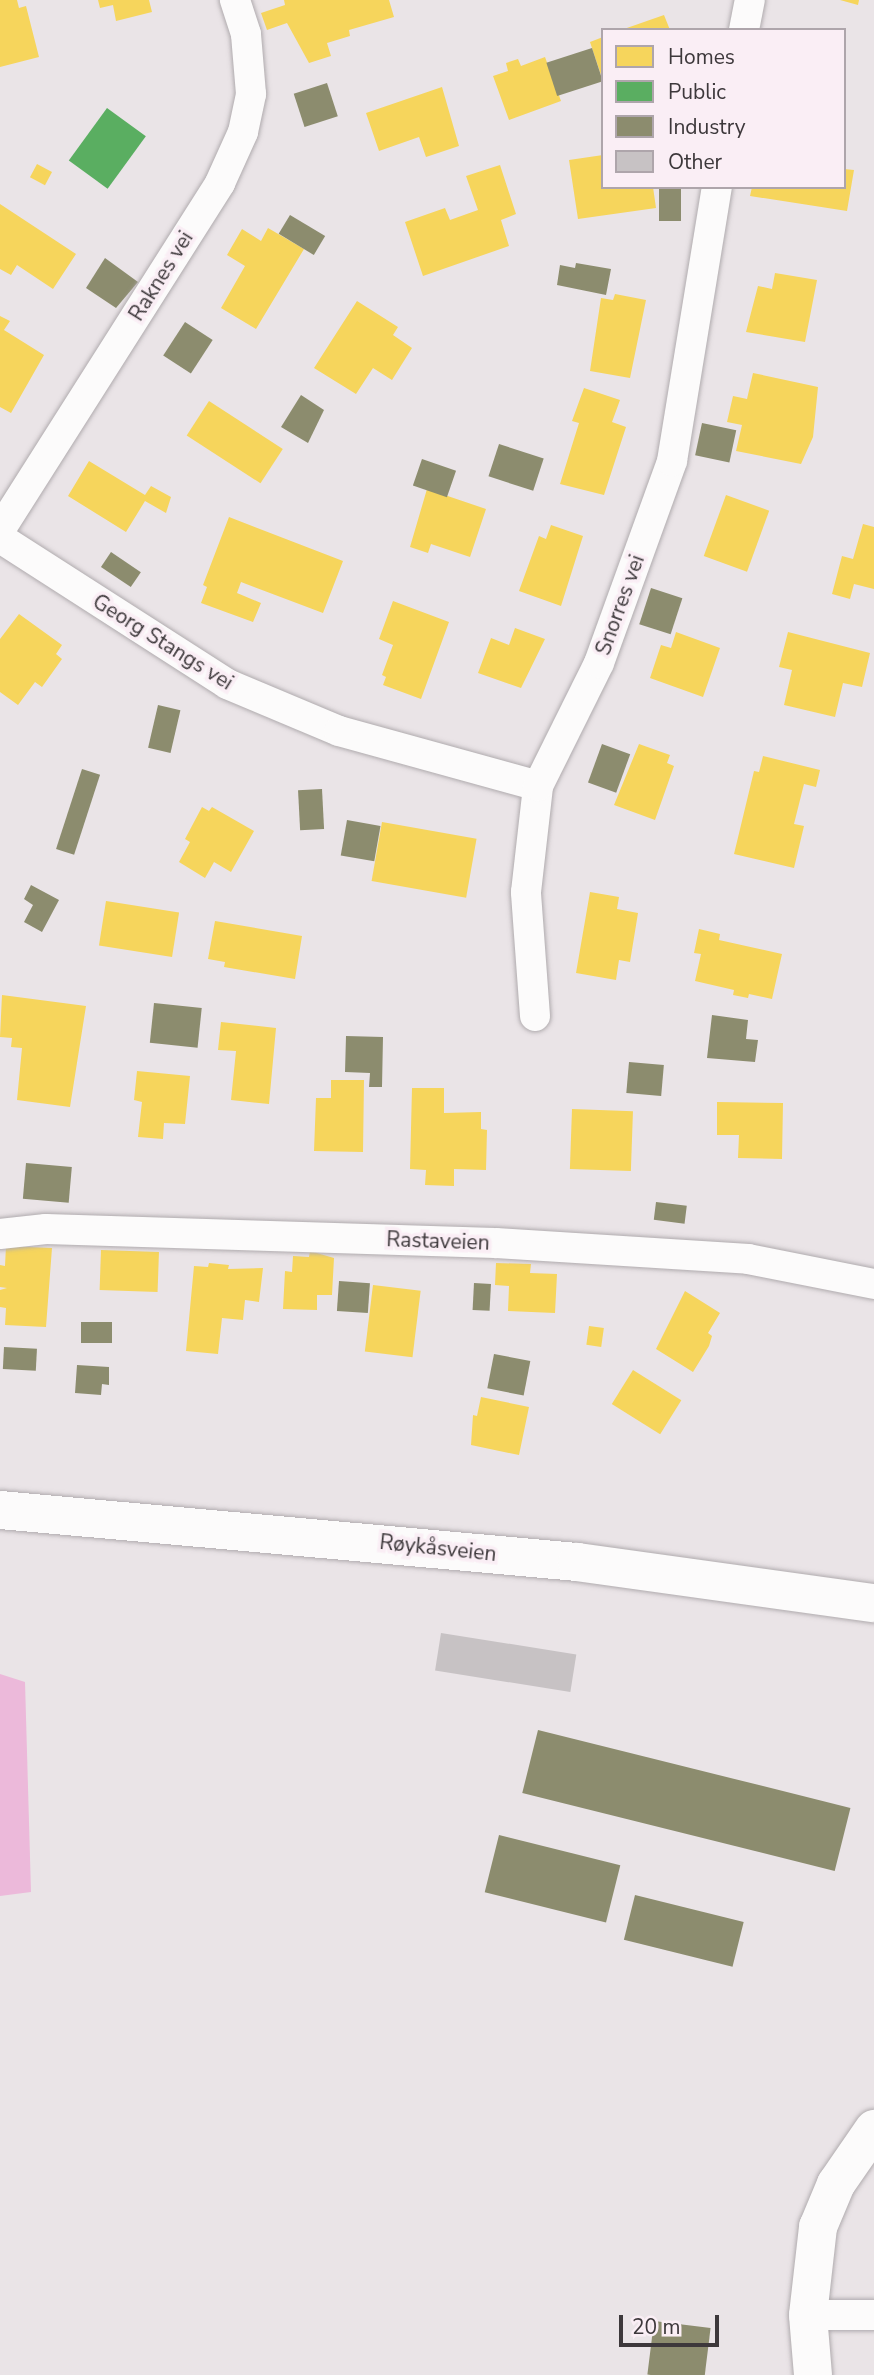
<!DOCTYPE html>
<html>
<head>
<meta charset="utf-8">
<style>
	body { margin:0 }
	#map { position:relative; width:874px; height:2375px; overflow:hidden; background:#eae4e7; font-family:"Nunito Sans",sans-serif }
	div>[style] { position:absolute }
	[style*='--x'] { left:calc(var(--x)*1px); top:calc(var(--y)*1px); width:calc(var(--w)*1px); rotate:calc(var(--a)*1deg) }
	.forest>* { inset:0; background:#ecb9da }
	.homes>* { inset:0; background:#f6d55c; transform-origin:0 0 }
	.public>* { inset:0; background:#5aae61; transform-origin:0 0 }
	.industry>* { inset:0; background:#8c8c6e; transform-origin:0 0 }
	.building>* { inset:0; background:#c7c2c4; transform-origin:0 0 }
	.roads { filter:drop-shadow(0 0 2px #b0abae) drop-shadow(0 0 2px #b0abae) }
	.street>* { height:30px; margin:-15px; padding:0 15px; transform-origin:15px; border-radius:15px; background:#fcfbfb }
	.secondary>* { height:38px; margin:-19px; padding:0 19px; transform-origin:19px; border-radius:19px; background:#fcfbfb }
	span { translate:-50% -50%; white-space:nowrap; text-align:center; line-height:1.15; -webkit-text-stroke:7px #faeef5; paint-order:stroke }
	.street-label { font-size:21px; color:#3d383b }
	.legend { position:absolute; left:601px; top:28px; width:245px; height:161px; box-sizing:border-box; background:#faeef5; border:2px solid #aea5ab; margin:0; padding:9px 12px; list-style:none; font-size:21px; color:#3d383b }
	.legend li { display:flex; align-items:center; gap:14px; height:35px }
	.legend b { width:35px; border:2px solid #aea5ab }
	.scale { position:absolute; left:619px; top:2315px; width:100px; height:32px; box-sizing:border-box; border:4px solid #3d383b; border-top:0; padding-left:9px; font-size:21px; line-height:24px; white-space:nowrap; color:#3d383b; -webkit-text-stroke:5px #faeef5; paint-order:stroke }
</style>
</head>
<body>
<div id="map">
	<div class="forest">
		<i style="clip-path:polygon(0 1674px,25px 1682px,31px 1892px,0 1896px)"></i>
	</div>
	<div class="homes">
		<i style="clip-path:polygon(0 0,17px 0,19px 8px,26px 6px,39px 57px,0 67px)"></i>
		<i style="clip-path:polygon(98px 0,149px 0,152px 12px,116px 21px,113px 5px,100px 8px)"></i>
		<i style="clip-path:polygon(284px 0,389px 0,394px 17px,349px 30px,350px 36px,327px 43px,331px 56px,309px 63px,287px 23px,267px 30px,261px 13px,285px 5px)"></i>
		<i style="clip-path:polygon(840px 0,859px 0,858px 5px)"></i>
		<i style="clip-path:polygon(664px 15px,670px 30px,625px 30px,624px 29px)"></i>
		<i style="clip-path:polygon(603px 37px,603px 78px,602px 78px,590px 42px)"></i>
		<i style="clip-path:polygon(545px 57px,561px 101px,509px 120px,493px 76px,508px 71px,506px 63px,518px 59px,521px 66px)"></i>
		<i style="clip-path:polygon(442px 87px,459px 146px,426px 157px,419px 137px,379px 151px,366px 113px)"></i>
		<i style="clip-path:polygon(603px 155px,603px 187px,653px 187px,656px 208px,578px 219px,569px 160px)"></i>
		<i style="left:37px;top:164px;width:17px;height:15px;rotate:28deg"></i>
		<i style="clip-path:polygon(500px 165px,516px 214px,501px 220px,509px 246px,423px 276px,405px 222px,445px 208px,450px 220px,478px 210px,466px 176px)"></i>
		<i style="clip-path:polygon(844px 169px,854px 170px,847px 211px,750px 196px,752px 187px,844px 187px)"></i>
		<i style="clip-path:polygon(0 204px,76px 254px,53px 289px,17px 265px,11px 275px,0 269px)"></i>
		<i style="clip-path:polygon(268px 228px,304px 249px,256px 329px,221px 308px,245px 266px,227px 255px,242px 229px,261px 241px)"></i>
		<i style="clip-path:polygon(775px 273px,817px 280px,805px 342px,746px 332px,758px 286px,772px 289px)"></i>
		<i style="clip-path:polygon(615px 294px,646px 300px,630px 378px,590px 371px,601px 298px,613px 300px)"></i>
		<i style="clip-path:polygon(357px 301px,398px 327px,393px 335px,412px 348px,392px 380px,373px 368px,356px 394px,314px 368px)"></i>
		<i style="clip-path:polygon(0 316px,10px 321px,4px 330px,44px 355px,11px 413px,0 407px)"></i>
		<i style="clip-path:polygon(753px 373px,818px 387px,813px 437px,801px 464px,736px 451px,742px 425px,727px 422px,733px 396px,747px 399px)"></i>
		<i style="clip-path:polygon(584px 388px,620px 400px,612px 422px,626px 427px,604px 495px,560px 484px,579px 423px,572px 421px)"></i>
		<i style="left:209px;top:401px;width:88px;height:41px;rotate:33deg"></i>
		<i style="clip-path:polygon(89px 461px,145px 495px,151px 486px,171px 497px,166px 513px,145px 501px,126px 532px,68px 496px)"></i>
		<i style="clip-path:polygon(427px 489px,486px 509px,470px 557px,431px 544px,428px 553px,410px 547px)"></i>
		<i style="left:726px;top:495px;width:46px;height:65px;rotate:20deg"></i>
		<i style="clip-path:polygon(229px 517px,343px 561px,323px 613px,241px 582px,237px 593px,261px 603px,253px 622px,201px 603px,207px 587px,203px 585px)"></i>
		<i style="clip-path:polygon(863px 524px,874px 527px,874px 589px,854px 584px,850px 599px,832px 594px,842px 556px,853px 559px)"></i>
		<i style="clip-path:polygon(551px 525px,583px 536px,561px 606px,519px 591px,539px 536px,546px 539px)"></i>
		<i style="clip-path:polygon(393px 601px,449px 622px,421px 699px,383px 685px,386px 677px,382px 675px,393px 645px,379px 639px)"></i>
		<i style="clip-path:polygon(19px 614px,62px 645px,56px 654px,62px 659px,42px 687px,35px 682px,18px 705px,0 692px,0 639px)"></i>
		<i style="clip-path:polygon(515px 628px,545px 639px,521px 688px,478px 673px,491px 638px,509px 645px)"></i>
		<i style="clip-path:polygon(676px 632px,720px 648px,703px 697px,650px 678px,661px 645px,671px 648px)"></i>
		<i style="clip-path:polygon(788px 632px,870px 653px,862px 687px,843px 683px,835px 717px,784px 705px,792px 670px,779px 667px)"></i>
		<i style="clip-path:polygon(639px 744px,670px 755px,667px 763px,674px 766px,655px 820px,614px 805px)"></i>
		<i style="clip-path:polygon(763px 756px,820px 770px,816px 787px,804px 784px,794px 824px,804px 826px,794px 868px,734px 854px,754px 771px,759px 772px)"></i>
		<i style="clip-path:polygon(202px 807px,209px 811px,212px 807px,254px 831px,231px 872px,214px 862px,205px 878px,179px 862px,190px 842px,185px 839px)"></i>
		<i style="left:382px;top:822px;width:96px;height:60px;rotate:10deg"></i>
		<i style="clip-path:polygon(590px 892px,619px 897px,617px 909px,638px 913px,630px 962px,619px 960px,616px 980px,576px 973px)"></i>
		<i style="left:106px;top:901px;width:74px;height:45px;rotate:9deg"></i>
		<i style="clip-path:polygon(215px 921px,302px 936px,295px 979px,224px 967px,225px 962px,208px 959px)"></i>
		<i style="clip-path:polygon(699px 929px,720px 934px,719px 940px,782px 954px,772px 999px,749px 994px,748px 998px,733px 995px,734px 990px,695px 981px,701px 954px,694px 953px)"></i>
		<i style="clip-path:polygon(2px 995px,86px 1006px,70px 1107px,17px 1100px,22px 1048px,11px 1047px,12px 1038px,0 1037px)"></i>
		<i style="clip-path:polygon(221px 1022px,276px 1028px,269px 1104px,231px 1100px,236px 1051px,218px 1050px)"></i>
		<i style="clip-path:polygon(137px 1071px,190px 1076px,185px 1124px,164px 1123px,163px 1139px,138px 1137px,142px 1102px,134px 1100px)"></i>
		<i style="clip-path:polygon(331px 1080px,364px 1080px,363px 1152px,314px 1151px,316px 1098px,331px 1098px)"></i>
		<i style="clip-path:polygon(412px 1088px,444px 1088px,444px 1113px,481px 1112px,481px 1129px,487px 1130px,486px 1170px,454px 1169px,454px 1186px,425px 1185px,426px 1170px,410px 1169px)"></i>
		<i style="clip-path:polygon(717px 1102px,783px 1103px,782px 1159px,738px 1158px,739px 1135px,717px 1135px)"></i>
		<i style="left:572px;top:1109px;width:61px;height:60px;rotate:2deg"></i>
		<i style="clip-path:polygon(6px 1246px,52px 1248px,46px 1327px,5px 1325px,6px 1308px,0 1307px,0 1290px,7px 1288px,0 1287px,0 1265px,5px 1266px)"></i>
		<i style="left:101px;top:1250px;width:58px;height:40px;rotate:2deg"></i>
		<i style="clip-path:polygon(310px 1251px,334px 1258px,332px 1295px,317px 1295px,317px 1310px,283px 1309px,285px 1271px,292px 1272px,293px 1256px,309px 1257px)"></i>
		<i style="clip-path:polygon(209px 1263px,229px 1265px,228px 1269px,263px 1268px,259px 1302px,245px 1300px,243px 1320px,222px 1318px,218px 1354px,186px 1351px,194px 1266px,208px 1267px)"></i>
		<i style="clip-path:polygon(496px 1263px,531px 1264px,530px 1273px,557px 1274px,555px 1313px,508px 1311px,509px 1286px,495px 1285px)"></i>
		<i style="left:373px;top:1285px;width:48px;height:67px;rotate:7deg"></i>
		<i style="clip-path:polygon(685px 1291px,720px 1313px,708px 1333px,712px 1336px,709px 1346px,693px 1372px,656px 1349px)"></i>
		<i style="left:589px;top:1326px;width:15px;height:19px;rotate:8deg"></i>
		<i style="left:633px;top:1370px;width:57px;height:40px;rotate:32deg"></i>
		<i style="clip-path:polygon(481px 1397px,529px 1407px,519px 1455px,471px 1445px,473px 1415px,477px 1416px)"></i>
	</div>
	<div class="public">
		<i style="left:107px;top:108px;width:48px;height:65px;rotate:36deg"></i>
	</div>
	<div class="industry">
		<i style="left:592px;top:48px;width:35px;height:48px;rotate:72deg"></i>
		<i style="left:327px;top:83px;width:35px;height:35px;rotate:72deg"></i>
		<i style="left:659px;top:187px;width:22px;height:34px"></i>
		<i style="left:290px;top:215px;width:41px;height:22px;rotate:31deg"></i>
		<i style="clip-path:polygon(105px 258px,138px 282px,116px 308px,86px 288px)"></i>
		<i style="clip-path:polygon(576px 263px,611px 269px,606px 295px,557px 285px,560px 265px,575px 268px)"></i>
		<i style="left:185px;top:322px;width:33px;height:40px;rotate:33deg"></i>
		<i style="clip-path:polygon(301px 395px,324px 410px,308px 443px,281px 427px)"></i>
		<i style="left:702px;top:423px;width:35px;height:33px;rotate:12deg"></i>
		<i style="left:499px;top:444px;width:47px;height:34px;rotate:18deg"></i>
		<i style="left:422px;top:459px;width:36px;height:28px;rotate:19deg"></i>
		<i style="left:111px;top:552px;width:36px;height:18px;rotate:34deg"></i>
		<i style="left:651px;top:588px;width:33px;height:38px;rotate:18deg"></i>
		<i style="left:158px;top:705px;width:23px;height:44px;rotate:13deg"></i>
		<i style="left:602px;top:744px;width:30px;height:41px;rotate:20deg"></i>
		<i style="left:82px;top:769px;width:19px;height:84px;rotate:18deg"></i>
		<i style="left:322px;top:789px;width:40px;height:24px;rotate:87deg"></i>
		<i style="left:347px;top:820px;width:34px;height:36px;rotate:10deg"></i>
		<i style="clip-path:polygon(31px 885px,59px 900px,42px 932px,24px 922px,33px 905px,24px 899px)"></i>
		<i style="left:154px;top:1003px;width:48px;height:40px;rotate:6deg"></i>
		<i style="clip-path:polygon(712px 1015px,748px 1020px,746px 1039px,758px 1040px,755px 1062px,707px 1058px)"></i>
		<i style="clip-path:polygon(346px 1036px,383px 1037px,382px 1087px,369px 1087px,370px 1073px,345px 1072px)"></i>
		<i style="left:629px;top:1062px;width:35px;height:31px;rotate:5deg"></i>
		<i style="left:26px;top:1163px;width:46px;height:36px;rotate:5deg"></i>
		<i style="left:656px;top:1202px;width:31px;height:18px;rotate:7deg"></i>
		<i style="left:339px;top:1281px;width:31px;height:30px;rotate:4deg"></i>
		<i style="left:474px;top:1283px;width:17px;height:27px;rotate:3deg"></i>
		<i style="left:81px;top:1322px;width:31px;height:21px"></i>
		<i style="left:4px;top:1347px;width:33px;height:22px;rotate:3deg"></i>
		<i style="left:494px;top:1354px;width:37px;height:35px;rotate:11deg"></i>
		<i style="clip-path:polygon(77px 1365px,109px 1367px,109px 1385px,102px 1384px,101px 1395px,75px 1393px)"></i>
		<i style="left:538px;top:1730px;width:322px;height:65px;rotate:14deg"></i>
		<i style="left:499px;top:1835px;width:125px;height:59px;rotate:14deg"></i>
		<i style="left:635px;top:1895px;width:112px;height:46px;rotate:14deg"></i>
		<i style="left:654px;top:2321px;width:57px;height:54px;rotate:7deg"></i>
	</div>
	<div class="building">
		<i style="left:441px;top:1633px;width:137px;height:38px;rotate:9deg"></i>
	</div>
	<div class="roads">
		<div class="street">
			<i style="--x:744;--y:30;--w:31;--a:-79"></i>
			<i style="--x:0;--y:530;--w:411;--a:-57.6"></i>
			<i style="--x:220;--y:183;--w:56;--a:-65.7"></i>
			<i style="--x:243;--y:132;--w:39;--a:-78"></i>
			<i style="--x:251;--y:94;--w:60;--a:-94.8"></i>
			<i style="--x:246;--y:34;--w:36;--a:-108"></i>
			<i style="--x:0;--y:538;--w:270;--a:32.7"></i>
			<i style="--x:227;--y:684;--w:121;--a:22.8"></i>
			<i style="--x:339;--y:731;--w:206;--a:15.4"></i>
			<i style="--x:535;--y:1016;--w:124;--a:-94.2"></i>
			<i style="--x:526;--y:892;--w:107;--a:-83.5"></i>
			<i style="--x:538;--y:786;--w:137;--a:-63.6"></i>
			<i style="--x:599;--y:663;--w:215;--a:-70.1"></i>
			<i style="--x:672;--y:461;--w:278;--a:-80.7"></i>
			<i style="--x:0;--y:1234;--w:46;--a:-6.2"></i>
			<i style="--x:46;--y:1229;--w:450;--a:1.8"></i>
			<i style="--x:496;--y:1243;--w:253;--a:3.6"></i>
			<i style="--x:748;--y:1259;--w:128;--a:11.2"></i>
			<i style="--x:808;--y:2315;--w:66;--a:0"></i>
		</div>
		<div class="secondary">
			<i style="--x:0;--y:1510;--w:579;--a:5.15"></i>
			<i style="--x:577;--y:1562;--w:300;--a:7.9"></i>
			<i style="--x:813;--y:2375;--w:60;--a:-94.8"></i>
			<i style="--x:808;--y:2315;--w:89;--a:-83.5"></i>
			<i style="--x:818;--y:2227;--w:47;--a:-67.3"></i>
			<i style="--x:836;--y:2184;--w:67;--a:-55.4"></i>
		</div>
	</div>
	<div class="street-label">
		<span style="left:161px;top:276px;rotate:-58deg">Raknes vei</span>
		<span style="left:620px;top:605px;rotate:-70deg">Snorres vei</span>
		<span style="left:163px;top:642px;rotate:32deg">Georg Stangs vei</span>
		<span style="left:438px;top:1241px;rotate:2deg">Rastaveien</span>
		<span style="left:438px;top:1548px;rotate:6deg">Røykåsveien</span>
	</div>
	<ul class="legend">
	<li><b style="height:19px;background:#f6d55c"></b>Homes</li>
	<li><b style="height:19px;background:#5aae61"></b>Public</li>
	<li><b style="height:19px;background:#8c8c6e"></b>Industry</li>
	<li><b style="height:19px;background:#c7c2c4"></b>Other</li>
	</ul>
	<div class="scale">20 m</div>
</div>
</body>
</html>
